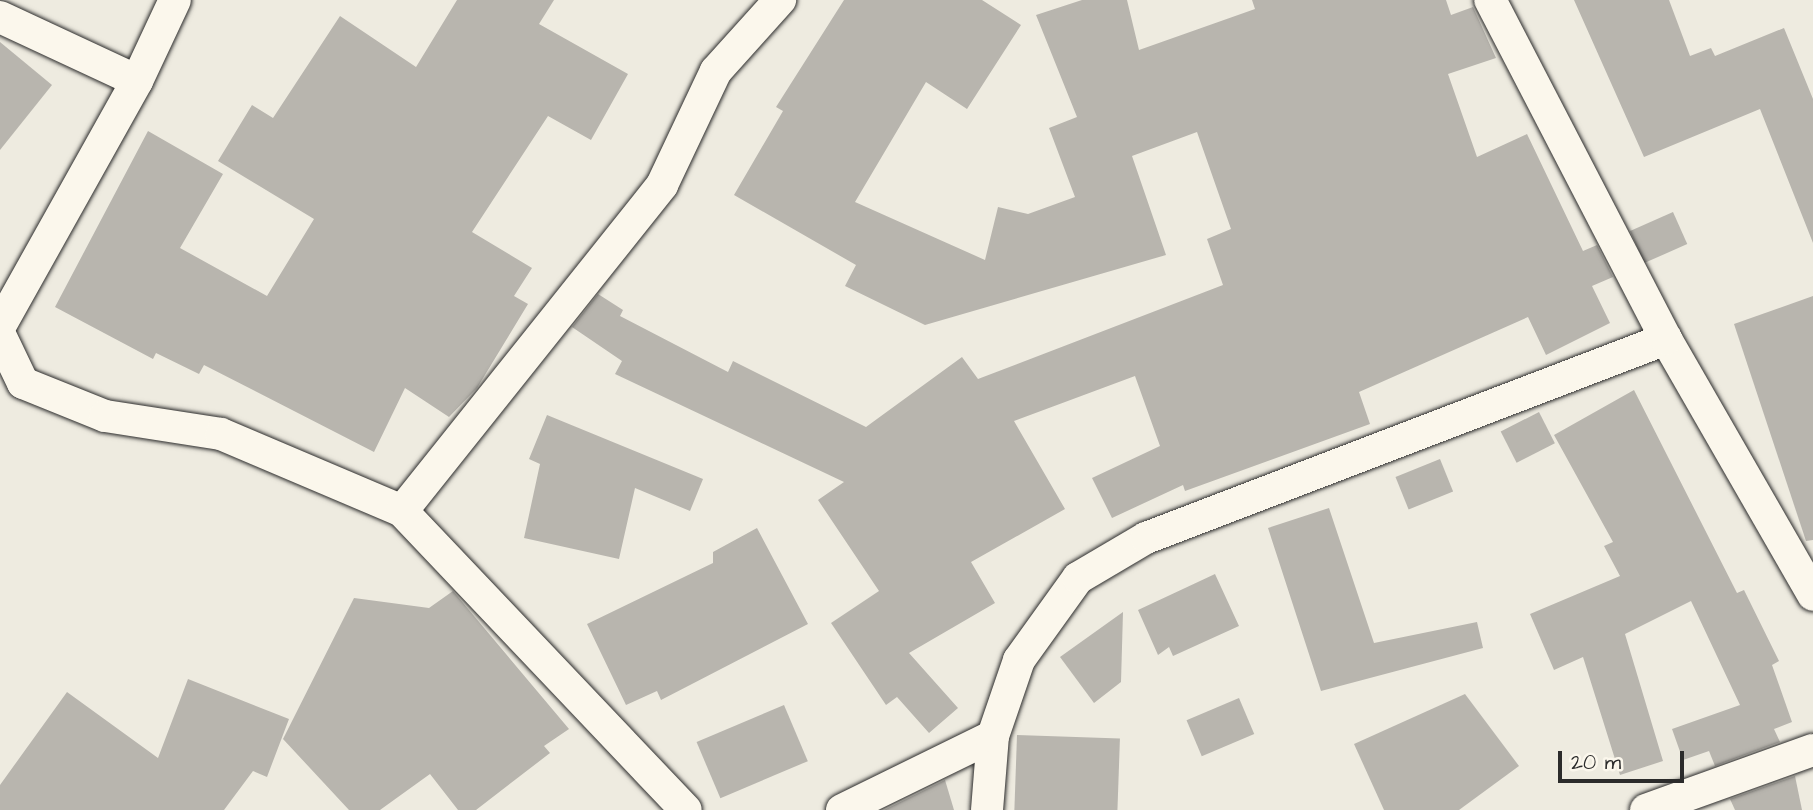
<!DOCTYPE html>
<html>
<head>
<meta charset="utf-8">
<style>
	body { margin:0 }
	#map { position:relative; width:1813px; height:810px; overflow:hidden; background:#eeebe0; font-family:"Architects Daughter",sans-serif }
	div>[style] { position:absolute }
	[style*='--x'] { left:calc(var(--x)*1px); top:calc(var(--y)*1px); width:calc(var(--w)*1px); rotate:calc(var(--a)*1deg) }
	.building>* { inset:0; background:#b8b5ae; transform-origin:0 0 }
	.roads { filter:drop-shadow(0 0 2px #2b2b2b) drop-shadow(0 0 2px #2b2b2b) }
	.minor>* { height:32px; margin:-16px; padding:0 16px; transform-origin:16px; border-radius:16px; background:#fbf7ec }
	span { translate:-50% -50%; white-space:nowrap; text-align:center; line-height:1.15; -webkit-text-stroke:5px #fbf7ec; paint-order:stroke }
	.scale { position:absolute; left:1558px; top:751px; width:126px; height:32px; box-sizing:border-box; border:4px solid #2b2b2b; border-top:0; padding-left:9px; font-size:21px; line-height:24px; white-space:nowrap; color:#2b2b2b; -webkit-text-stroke:5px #fbf7ec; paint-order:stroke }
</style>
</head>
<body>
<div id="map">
	<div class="building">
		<i style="clip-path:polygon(457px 0,554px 0,539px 24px,628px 74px,591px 140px,548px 116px,472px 232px,532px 268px,514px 296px,528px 304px,477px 388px,449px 417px,405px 388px,374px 452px,204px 365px,199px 374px,156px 353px,153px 359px,55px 307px,148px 131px,223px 174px,180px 248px,267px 296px,314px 219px,218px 161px,252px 105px,273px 118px,340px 16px,416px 67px)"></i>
		<i style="clip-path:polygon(844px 0,982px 0,1021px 25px,967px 109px,926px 82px,855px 202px,985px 260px,998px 207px,1028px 214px,1075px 197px,1049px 128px,1077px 117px,1036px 15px,1082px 0,1127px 0,1139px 50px,1255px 9px,1252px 0,1446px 0,1451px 15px,1473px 7px,1496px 58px,1448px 74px,1477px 157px,1527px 134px,1583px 251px,1597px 245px,1613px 277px,1592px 286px,1610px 323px,1546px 355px,1528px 317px,1359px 392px,1370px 424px,1185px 491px,1183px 485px,1112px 518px,1092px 478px,1160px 446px,1135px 376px,1014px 421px,1065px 509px,971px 562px,995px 603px,909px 653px,958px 708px,929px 733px,897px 697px,886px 705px,831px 623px,879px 591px,818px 500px,844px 482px,615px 374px,622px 361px,572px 327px,598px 294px,623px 310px,620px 316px,728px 372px,733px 361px,866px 427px,962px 357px,978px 379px,1223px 285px,1207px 239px,1231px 229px,1197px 132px,1132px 156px,1166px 255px,925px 325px,845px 286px,856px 265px,734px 195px,783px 111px,776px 107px)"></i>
		<i style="clip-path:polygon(1574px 0,1669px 0,1690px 56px,1711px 48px,1715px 56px,1784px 28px,1813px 99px,1813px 243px,1760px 109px,1644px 157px)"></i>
		<i style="clip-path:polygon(0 42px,52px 85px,0 150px)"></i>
		<i style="left:1673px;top:212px;width:35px;height:47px;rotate:66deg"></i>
		<i style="clip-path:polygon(1813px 296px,1813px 540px,1806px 541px,1734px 324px)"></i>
		<i style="clip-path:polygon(1634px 390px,1737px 593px,1744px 590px,1779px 661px,1772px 665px,1792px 722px,1774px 729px,1780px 742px,1715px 766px,1709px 751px,1683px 760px,1672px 729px,1740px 705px,1691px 601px,1625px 634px,1663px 761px,1620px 775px,1583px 657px,1554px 670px,1530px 614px,1620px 576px,1604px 546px,1613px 542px,1554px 435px)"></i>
		<i style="left:1539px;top:412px;width:35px;height:43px;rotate:63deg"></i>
		<i style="clip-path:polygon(547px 415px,703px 479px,690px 511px,635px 488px,619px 559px,524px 538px,540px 464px,529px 459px)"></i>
		<i style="left:1440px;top:459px;width:35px;height:48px;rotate:68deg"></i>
		<i style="clip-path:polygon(1329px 508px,1374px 643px,1477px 622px,1483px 648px,1321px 691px,1268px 528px)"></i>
		<i style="clip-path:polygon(757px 528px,808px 624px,661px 700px,657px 691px,626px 705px,587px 624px,713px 563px,713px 552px)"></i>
		<i style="clip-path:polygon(1215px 574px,1239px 626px,1173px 656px,1169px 647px,1158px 655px,1138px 610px)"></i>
		<i style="clip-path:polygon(453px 591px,569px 729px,544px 746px,550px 753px,476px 810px,458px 810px,430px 774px,380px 810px,349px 810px,283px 739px,354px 598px,429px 608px)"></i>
		<i style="clip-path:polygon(1123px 612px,1121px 682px,1094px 703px,1060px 657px)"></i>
		<i style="clip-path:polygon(188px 679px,289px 719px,267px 777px,253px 771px,224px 810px,0 810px,0 785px,67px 692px,158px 758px)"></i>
		<i style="clip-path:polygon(1465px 694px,1519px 766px,1459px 810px,1384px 810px,1354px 744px)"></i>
		<i style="left:1239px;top:698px;width:39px;height:57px;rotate:67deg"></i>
		<i style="left:784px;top:705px;width:61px;height:95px;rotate:67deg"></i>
		<i style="left:1017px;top:735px;width:103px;height:75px;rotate:2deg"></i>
		<i style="clip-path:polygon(1795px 776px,1802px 810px,1735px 810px,1730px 799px)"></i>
		<i style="clip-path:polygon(945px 780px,954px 810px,884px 810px)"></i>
	</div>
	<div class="roads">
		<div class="minor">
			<i style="--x:0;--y:17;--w:151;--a:25"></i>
			<i style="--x:137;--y:81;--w:281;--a:119.2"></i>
			<i style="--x:137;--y:81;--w:89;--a:-64.9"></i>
			<i style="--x:0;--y:335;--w:53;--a:64.4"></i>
			<i style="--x:23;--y:383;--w:88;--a:21.9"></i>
			<i style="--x:105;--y:416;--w:117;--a:8.8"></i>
			<i style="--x:221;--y:434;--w:197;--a:23"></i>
			<i style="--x:402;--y:511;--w:412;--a:46.5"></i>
			<i style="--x:1666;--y:339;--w:295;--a:60.1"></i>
			<i style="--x:402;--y:511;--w:417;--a:-51.4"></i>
			<i style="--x:662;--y:185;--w:126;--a:-64.7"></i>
			<i style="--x:716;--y:71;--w:96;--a:-48"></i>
			<i style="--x:842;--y:810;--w:168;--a:-26.1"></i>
			<i style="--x:987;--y:810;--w:74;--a:-85.4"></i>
			<i style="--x:993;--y:736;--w:80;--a:-71.1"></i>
			<i style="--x:1019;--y:660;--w:101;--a:-54.3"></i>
			<i style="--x:1078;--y:578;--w:79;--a:-30.5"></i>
			<i style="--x:1146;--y:538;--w:557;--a:-20.94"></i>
			<i style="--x:1666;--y:339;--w:382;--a:-117.4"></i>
			<i style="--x:1646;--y:810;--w:177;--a:-19.8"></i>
		</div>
	</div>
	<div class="scale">20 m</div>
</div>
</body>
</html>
